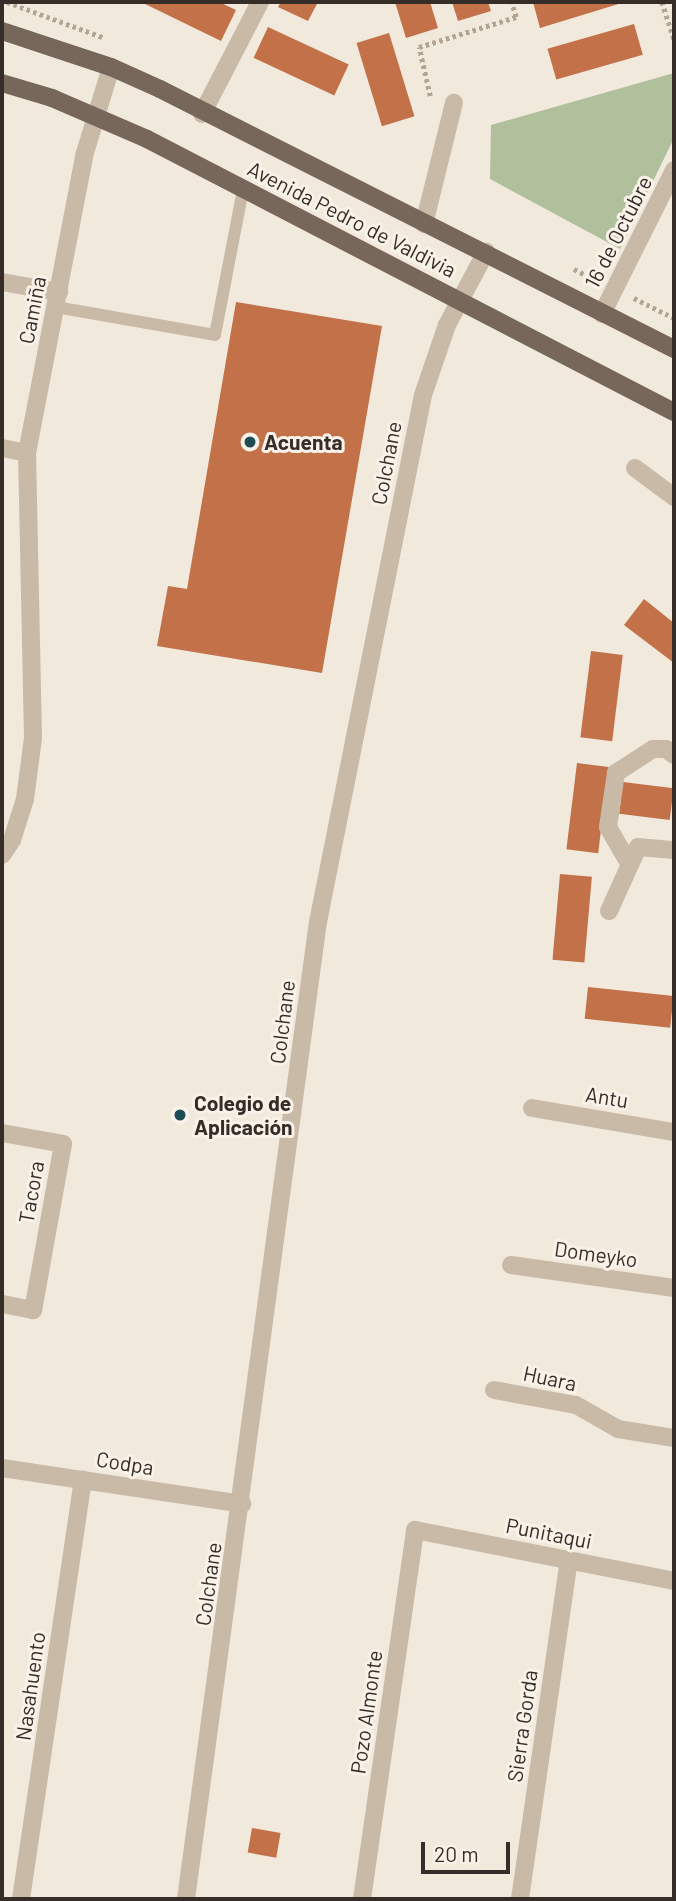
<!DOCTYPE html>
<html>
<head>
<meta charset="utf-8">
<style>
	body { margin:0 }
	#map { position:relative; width:676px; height:1901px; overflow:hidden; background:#f1e9dc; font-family:Barlow,sans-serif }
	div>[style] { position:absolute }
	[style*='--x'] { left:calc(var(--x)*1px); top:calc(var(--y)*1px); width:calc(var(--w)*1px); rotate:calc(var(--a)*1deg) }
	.green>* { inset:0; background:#b1c09c }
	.building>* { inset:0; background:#c27149; transform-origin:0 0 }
	.path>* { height:4.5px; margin-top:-2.25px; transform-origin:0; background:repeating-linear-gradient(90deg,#b4a492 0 3.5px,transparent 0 7px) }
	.service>* { height:12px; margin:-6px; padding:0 6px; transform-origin:6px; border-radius:6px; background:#c9baa8 }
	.minor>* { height:18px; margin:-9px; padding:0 9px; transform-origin:9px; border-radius:9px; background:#c9baa8 }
	.primary>* { height:18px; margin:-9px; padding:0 9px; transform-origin:9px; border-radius:9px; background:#77665a }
	.dots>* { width:19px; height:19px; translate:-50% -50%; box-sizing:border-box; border:4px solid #f9f2e8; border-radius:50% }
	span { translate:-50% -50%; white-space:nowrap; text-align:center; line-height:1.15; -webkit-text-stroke:6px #f9f2e8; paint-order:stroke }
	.street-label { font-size:21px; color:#362d28 }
	.poi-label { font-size:21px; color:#362d28; font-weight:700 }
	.left { translate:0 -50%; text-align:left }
	.frame { position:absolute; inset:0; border:4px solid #362d28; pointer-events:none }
	.scale { position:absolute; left:421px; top:1842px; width:89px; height:32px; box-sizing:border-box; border:4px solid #362d28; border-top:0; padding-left:9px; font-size:21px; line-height:24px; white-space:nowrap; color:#362d28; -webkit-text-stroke:5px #f9f2e8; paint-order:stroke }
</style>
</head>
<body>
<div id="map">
	<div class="green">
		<i style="clip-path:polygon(674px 73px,674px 138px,620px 249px,490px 179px,491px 125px)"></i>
	</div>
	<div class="building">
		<i style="clip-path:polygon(141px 2px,219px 2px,236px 10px,221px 41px)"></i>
		<i style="clip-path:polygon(281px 2px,318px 2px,308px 21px,278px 7px)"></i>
		<i style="clip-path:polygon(395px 2px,430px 2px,438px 28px,406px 38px)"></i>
		<i style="clip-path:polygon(452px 2px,488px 2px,491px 11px,458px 21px)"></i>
		<i style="clip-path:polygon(533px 2px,625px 2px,540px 28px)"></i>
		<i style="left:634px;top:24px;width:32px;height:90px;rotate:74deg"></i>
		<i style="left:268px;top:27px;width:89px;height:34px;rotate:25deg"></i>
		<i style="left:389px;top:33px;width:87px;height:34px;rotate:73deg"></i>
		<i style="clip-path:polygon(236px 302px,382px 326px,322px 673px,157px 646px,168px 586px,187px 589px)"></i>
		<i style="clip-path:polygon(644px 599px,674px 623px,674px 663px,624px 625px)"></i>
		<i style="left:591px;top:651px;width:32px;height:87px;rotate:7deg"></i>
		<i style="left:577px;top:763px;width:32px;height:87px;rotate:7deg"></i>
		<i style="left:623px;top:782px;width:51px;height:32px;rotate:7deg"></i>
		<i style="left:560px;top:874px;width:32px;height:86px;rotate:5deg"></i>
		<i style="left:588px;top:987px;width:86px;height:32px;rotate:6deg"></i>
		<i style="left:252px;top:1828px;width:29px;height:25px;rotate:10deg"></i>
	</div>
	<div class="path">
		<i style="--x:7;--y:2;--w:104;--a:20.2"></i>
		<i style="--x:662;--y:2;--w:39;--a:72"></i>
		<i style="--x:430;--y:96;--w:50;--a:-102.7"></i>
		<i style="--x:419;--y:47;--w:102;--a:-17.2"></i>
		<i style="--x:516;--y:17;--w:16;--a:-108"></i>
		<i style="--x:574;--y:269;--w:22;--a:27"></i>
		<i style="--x:634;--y:298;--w:45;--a:26.6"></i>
	</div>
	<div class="service">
		<i style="--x:56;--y:307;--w:161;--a:10"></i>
		<i style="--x:215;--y:335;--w:148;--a:-79.1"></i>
	</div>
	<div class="minor">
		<i style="--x:202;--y:114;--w:126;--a:-62.6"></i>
		<i style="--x:424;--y:224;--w:125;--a:-76.1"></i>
		<i style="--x:2;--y:282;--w:58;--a:10"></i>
		<i style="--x:602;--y:314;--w:161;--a:-63.4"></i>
		<i style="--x:2;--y:448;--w:25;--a:11"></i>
		<i style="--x:635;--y:468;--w:49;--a:36.6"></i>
		<i style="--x:2;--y:855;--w:18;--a:-56"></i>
		<i style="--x:12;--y:840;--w:43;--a:-72.4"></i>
		<i style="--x:25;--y:799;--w:62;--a:-82.5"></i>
		<i style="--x:33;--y:738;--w:285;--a:-91.2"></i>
		<i style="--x:27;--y:453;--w:302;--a:-79.1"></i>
		<i style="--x:84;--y:156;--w:93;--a:-73.1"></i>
		<i style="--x:630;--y:865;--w:44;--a:-120.1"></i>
		<i style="--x:608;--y:827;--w:55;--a:-81.6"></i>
		<i style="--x:616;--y:773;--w:44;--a:-33"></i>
		<i style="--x:653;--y:749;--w:13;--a:0"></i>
		<i style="--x:666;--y:749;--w:10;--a:37"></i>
		<i style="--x:609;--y:911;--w:70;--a:-65.6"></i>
		<i style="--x:638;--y:847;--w:36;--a:5"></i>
		<i style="--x:532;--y:1108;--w:144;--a:9.6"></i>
		<i style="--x:2;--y:1133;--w:62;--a:10.2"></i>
		<i style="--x:63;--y:1144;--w:169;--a:100.2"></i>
		<i style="--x:33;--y:1310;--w:32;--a:-169"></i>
		<i style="--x:511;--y:1265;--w:165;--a:8"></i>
		<i style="--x:494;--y:1390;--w:83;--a:10.4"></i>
		<i style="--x:576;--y:1405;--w:48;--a:29.7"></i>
		<i style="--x:618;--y:1429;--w:57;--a:9.1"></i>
		<i style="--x:2;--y:1468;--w:243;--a:8.5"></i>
		<i style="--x:21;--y:1899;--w:424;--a:-81.6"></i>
		<i style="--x:186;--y:1899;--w:986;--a:-82.31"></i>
		<i style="--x:318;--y:922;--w:537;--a:-78.73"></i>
		<i style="--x:423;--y:395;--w:74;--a:-71.1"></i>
		<i style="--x:447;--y:325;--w:83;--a:-61.9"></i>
		<i style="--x:362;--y:1899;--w:373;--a:-81.8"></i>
		<i style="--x:415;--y:1530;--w:264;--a:11.1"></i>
		<i style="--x:520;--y:1899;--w:343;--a:-81.8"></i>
	</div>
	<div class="primary">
		<i style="--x:2;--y:31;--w:115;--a:18.3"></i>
		<i style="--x:111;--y:67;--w:54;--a:24.2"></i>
		<i style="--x:160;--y:89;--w:576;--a:26.83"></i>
		<i style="--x:2;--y:83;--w:52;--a:16.7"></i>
		<i style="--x:52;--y:98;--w:103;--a:23.3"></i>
		<i style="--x:147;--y:139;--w:594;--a:27.39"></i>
	</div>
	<div class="dots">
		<i style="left:250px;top:442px;background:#1f4d56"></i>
		<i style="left:180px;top:1115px;background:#1f4d56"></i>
	</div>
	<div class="street-label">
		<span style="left:352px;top:219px;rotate:27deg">Avenida Pedro de Valdivia</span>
		<span style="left:618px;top:232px;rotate:-63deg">16 de Octubre</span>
		<span style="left:32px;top:310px;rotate:-79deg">Camiña</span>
		<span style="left:386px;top:463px;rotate:-79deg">Colchane</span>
		<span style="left:282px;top:1022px;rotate:-83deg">Colchane</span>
		<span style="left:607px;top:1097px;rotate:9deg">Antu</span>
		<span style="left:31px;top:1192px;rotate:-80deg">Tacora</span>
		<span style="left:596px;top:1254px;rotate:8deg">Domeyko</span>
		<span style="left:550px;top:1378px;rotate:12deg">Huara</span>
		<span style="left:125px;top:1463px;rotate:9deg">Codpa</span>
		<span style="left:549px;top:1533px;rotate:11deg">Punitaqui</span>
		<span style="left:208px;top:1584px;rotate:-82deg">Colchane</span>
		<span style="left:30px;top:1686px;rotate:-82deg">Nasahuento</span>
		<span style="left:366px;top:1712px;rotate:-82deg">Pozo Almonte</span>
		<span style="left:522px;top:1726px;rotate:-82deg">Sierra Gorda</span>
	</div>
	<div class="poi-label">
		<span class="left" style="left:264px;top:442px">Acuenta</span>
		<span class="left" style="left:194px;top:1115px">Colegio de<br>Aplicación</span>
	</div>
	<div class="frame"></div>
	<div class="scale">20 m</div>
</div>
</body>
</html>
